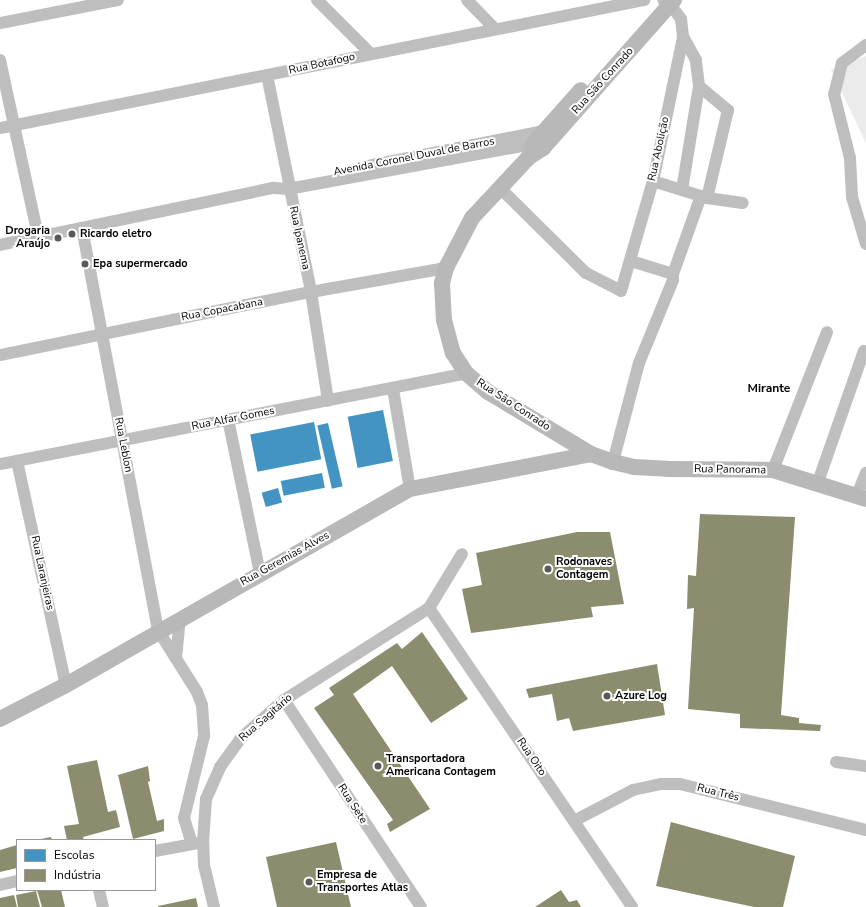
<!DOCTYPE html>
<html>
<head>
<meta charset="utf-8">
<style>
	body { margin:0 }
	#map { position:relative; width:866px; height:907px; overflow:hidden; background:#fff; font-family:"Nunito Sans",sans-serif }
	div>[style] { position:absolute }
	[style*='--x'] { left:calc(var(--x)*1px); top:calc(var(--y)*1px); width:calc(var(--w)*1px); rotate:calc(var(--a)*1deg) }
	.green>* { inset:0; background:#ebebeb }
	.schools>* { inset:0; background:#4393c3; transform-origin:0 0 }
	.industry>* { inset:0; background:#8c8c6e }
	.street>* { height:12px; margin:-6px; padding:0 6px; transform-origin:6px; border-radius:6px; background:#bebebe }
	.secondary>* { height:16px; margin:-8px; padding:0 8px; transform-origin:8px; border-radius:8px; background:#b8b8b8 }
	.dots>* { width:11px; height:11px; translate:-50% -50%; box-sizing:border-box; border:2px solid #fff; border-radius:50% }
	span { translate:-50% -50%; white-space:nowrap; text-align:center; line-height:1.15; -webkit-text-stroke:4px #fff; paint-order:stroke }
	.street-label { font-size:11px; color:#000 }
	.poi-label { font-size:11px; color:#000; font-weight:700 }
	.right { translate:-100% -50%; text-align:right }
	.left { translate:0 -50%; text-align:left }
	.neighbourhood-label { font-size:12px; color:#000; font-weight:700 }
	.legend { position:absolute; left:16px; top:839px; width:140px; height:52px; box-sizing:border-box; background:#fff; border:1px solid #999; margin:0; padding:5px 7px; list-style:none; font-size:12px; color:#000 }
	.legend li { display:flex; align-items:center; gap:8px; height:20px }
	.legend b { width:20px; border:1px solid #999 }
</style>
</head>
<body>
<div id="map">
	<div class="green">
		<i style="clip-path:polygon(866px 56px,866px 143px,831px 70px)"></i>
	</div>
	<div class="schools">
		<i style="left:383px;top:410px;width:52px;height:36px;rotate:79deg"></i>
		<i style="left:314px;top:422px;width:38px;height:65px;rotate:79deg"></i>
		<i style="left:328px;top:423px;width:65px;height:11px;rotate:77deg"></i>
		<i style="left:322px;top:473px;width:15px;height:42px;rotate:79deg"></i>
		<i style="left:278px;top:488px;width:15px;height:17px;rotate:74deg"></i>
	</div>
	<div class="industry">
		<i style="clip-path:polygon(700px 514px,795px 517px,781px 715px,799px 718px,799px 723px,821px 725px,820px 731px,740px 728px,740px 714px,688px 709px,694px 608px,687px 609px,688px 575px,696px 576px)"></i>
		<i style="clip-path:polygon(577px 532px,610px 532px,624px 604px,591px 607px,593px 617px,471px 633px,462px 589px,482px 585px,476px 553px)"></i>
		<i style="clip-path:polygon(422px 632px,468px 699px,431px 723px,392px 666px,353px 694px,430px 809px,390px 832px,387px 824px,393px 820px,314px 708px,334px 695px,329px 688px,397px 643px,402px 649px)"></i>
		<i style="clip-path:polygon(657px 664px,665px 715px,573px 731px,569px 718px,557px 721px,552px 694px,529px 698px,526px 689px)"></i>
		<i style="clip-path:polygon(97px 760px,108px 812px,116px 810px,120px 827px,83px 837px,84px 840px,67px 840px,64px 826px,79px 824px,67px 766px)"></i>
		<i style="clip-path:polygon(148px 766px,150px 781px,148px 782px,157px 821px,164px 819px,164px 831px,133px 839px,118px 775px)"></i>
		<i style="clip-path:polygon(671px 822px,795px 856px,783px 907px,754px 907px,656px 886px)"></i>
		<i style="clip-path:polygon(51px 837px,52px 840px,41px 840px,41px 839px)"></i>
		<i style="clip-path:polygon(336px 842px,351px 907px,277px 907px,266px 857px)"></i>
		<i style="clip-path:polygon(17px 845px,17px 868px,0 872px,0 850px)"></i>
		<i style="clip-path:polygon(37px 890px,61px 890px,65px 907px,42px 907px)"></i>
		<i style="clip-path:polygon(561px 890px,569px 902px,577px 900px,581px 907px,535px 907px)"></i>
		<i style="clip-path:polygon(36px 891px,40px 907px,18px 907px,16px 895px)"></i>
		<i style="clip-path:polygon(14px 895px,17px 907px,0 907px,0 898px)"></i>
		<i style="clip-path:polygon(196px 898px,198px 907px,158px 907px,158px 906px)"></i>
	</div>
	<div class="street">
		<i style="--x:317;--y:0;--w:76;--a:45"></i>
		<i style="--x:467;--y:0;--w:39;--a:46"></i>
		<i style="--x:0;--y:23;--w:120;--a:-11"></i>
		<i style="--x:866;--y:45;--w:30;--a:143"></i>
		<i style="--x:842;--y:63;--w:32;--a:104"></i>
		<i style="--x:834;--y:94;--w:66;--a:76"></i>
		<i style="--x:850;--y:158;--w:39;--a:87"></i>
		<i style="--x:852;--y:197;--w:49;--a:73.4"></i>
		<i style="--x:0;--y:60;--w:180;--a:77.8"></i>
		<i style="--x:267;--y:75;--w:221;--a:78.5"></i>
		<i style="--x:311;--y:292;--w:110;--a:81.1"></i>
		<i style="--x:699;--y:86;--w:38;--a:40"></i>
		<i style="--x:728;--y:110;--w:90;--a:103.4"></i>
		<i style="--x:0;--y:128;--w:657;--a:-11.24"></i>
		<i style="--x:368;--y:166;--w:178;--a:-11.3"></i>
		<i style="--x:543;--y:131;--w:4;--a:27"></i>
		<i style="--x:653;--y:181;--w:57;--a:17.5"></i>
		<i style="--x:707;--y:198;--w:36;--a:8"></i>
		<i style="--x:500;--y:188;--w:121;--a:44.7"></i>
		<i style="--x:586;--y:273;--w:39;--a:27"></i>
		<i style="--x:621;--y:291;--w:115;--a:-73.8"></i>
		<i style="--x:653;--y:181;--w:147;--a:-78.2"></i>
		<i style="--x:683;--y:37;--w:18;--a:-96"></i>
		<i style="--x:681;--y:19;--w:17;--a:-126"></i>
		<i style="--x:671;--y:5;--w:9;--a:-148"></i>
		<i style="--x:682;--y:190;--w:105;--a:-80.7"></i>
		<i style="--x:699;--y:86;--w:26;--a:-97"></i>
		<i style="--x:696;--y:60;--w:26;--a:-119"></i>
		<i style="--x:82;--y:228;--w:409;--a:79.3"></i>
		<i style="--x:158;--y:630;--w:73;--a:57.8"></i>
		<i style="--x:197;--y:692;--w:14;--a:69"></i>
		<i style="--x:202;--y:705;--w:31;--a:86"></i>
		<i style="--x:204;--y:736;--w:84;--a:103.7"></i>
		<i style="--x:184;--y:818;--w:27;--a:73"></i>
		<i style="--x:0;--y:245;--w:280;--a:-11.8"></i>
		<i style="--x:274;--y:188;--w:14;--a:4"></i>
		<i style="--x:288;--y:189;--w:249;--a:-10.4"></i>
		<i style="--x:533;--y:144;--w:8;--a:23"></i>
		<i style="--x:673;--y:274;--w:83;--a:-70.3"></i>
		<i style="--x:0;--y:355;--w:317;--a:-11.5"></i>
		<i style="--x:311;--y:292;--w:137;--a:-10.1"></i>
		<i style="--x:393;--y:389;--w:101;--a:80.4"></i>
		<i style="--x:228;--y:419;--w:157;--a:78.3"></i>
		<i style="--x:17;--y:461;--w:229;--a:77.7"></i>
		<i style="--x:613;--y:462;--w:102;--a:-75.3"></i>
		<i style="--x:639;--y:363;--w:90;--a:-67.7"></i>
		<i style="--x:673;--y:280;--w:6;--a:-90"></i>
		<i style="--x:673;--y:274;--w:44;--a:-162.8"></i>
		<i style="--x:0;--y:464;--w:475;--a:-11"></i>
		<i style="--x:773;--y:470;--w:148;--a:-68.6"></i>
		<i style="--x:818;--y:482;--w:139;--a:-70.7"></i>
		<i style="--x:857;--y:495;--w:24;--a:-68"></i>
		<i style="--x:429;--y:608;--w:361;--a:55.8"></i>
		<i style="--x:176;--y:658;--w:40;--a:-84.3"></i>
		<i style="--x:284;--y:700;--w:248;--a:56.5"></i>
		<i style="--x:836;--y:762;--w:30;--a:8"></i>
		<i style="--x:574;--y:821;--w:67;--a:-27.7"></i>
		<i style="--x:633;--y:790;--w:29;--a:-12"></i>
		<i style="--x:661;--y:784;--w:19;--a:0"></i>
		<i style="--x:680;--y:784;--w:192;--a:13.9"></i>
		<i style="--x:155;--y:851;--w:45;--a:-10.3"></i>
		<i style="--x:0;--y:885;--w:17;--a:-13"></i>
		<i style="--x:99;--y:890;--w:17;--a:77"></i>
		<i style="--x:214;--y:907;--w:43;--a:-103.4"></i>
		<i style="--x:204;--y:865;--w:23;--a:-92"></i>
		<i style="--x:203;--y:842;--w:43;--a:-86"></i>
		<i style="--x:206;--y:799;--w:35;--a:-66"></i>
		<i style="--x:220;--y:767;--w:34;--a:-54"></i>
		<i style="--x:240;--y:739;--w:59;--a:-41.6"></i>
		<i style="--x:284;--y:700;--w:172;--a:-32.4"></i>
		<i style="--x:429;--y:608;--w:63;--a:-58.6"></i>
	</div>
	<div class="secondary">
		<i style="--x:674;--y:0;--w:198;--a:131.5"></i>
		<i style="--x:543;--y:148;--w:17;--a:147"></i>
		<i style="--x:529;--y:157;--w:83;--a:133.1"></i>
		<i style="--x:472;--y:218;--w:56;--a:117.5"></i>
		<i style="--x:446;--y:268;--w:16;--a:105"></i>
		<i style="--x:442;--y:283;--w:37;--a:87"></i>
		<i style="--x:444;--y:320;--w:34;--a:75"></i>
		<i style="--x:453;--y:353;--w:24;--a:57"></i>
		<i style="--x:466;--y:373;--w:29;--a:41"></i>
		<i style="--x:488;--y:392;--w:120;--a:31"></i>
		<i style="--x:591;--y:454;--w:23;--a:20"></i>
		<i style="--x:613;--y:462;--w:22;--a:13"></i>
		<i style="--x:634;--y:467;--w:33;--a:3"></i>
		<i style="--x:667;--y:469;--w:106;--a:0.5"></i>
		<i style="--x:773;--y:470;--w:97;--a:17.3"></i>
		<i style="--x:530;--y:156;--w:12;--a:-76"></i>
		<i style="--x:533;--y:144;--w:72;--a:-48.4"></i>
		<i style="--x:0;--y:719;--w:74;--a:-27.3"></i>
		<i style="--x:66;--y:685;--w:396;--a:-29.7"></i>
		<i style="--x:410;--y:489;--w:184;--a:-10.9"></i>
	</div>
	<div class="dots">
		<i style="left:72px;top:234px;background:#595959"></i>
		<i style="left:58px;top:238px;background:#595959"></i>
		<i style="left:85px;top:264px;background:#595959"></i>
		<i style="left:548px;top:569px;background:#595959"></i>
		<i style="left:607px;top:696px;background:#595959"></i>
		<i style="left:378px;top:766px;background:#595959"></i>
		<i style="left:309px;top:882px;background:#595959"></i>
	</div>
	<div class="street-label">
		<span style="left:322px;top:64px;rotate:-12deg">Rua Botafogo</span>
		<span style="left:603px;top:81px;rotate:-48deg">Rua São Conrado</span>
		<span style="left:659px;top:149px;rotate:-78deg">Rua Abolição</span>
		<span style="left:414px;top:157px;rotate:-11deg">Avenida Coronel Duval de Barros</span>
		<span style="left:299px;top:238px;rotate:78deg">Rua Ipanema</span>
		<span style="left:222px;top:310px;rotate:-11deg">Rua Copacabana</span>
		<span style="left:513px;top:405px;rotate:33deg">Rua São Conrado</span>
		<span style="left:233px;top:419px;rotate:-11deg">Rua Alfar Gomes</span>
		<span style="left:123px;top:445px;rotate:79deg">Rua Leblon</span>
		<span style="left:730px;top:470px;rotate:1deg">Rua Panorama</span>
		<span style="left:285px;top:559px;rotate:-29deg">Rua Geremias Alves</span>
		<span style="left:42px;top:573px;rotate:78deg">Rua Laranjeiras</span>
		<span style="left:266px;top:718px;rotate:-41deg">Rua Sagitário</span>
		<span style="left:531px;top:757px;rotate:56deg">Rua Oito</span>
		<span style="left:718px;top:793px;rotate:14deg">Rua Três</span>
		<span style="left:352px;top:804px;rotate:57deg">Rua Sete</span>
	</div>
	<div class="poi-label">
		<span class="right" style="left:50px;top:238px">Drogaria<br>Araújo</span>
		<span class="left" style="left:80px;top:234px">Ricardo eletro</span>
		<span class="left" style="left:93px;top:264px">Epa supermercado</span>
		<span class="left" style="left:556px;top:569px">Rodonaves<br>Contagem</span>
		<span class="left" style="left:615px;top:696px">Azure Log</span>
		<span class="left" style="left:386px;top:766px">Transportadora<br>Americana Contagem</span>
		<span class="left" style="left:317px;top:882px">Empresa de<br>Transportes Atlas</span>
	</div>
	<div class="neighbourhood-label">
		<span style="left:769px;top:389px">Mirante</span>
	</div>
	<ul class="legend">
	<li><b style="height:11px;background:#4393c3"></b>Escolas</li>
	<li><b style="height:11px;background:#8c8c6e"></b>Indústria</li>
	</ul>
</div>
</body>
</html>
